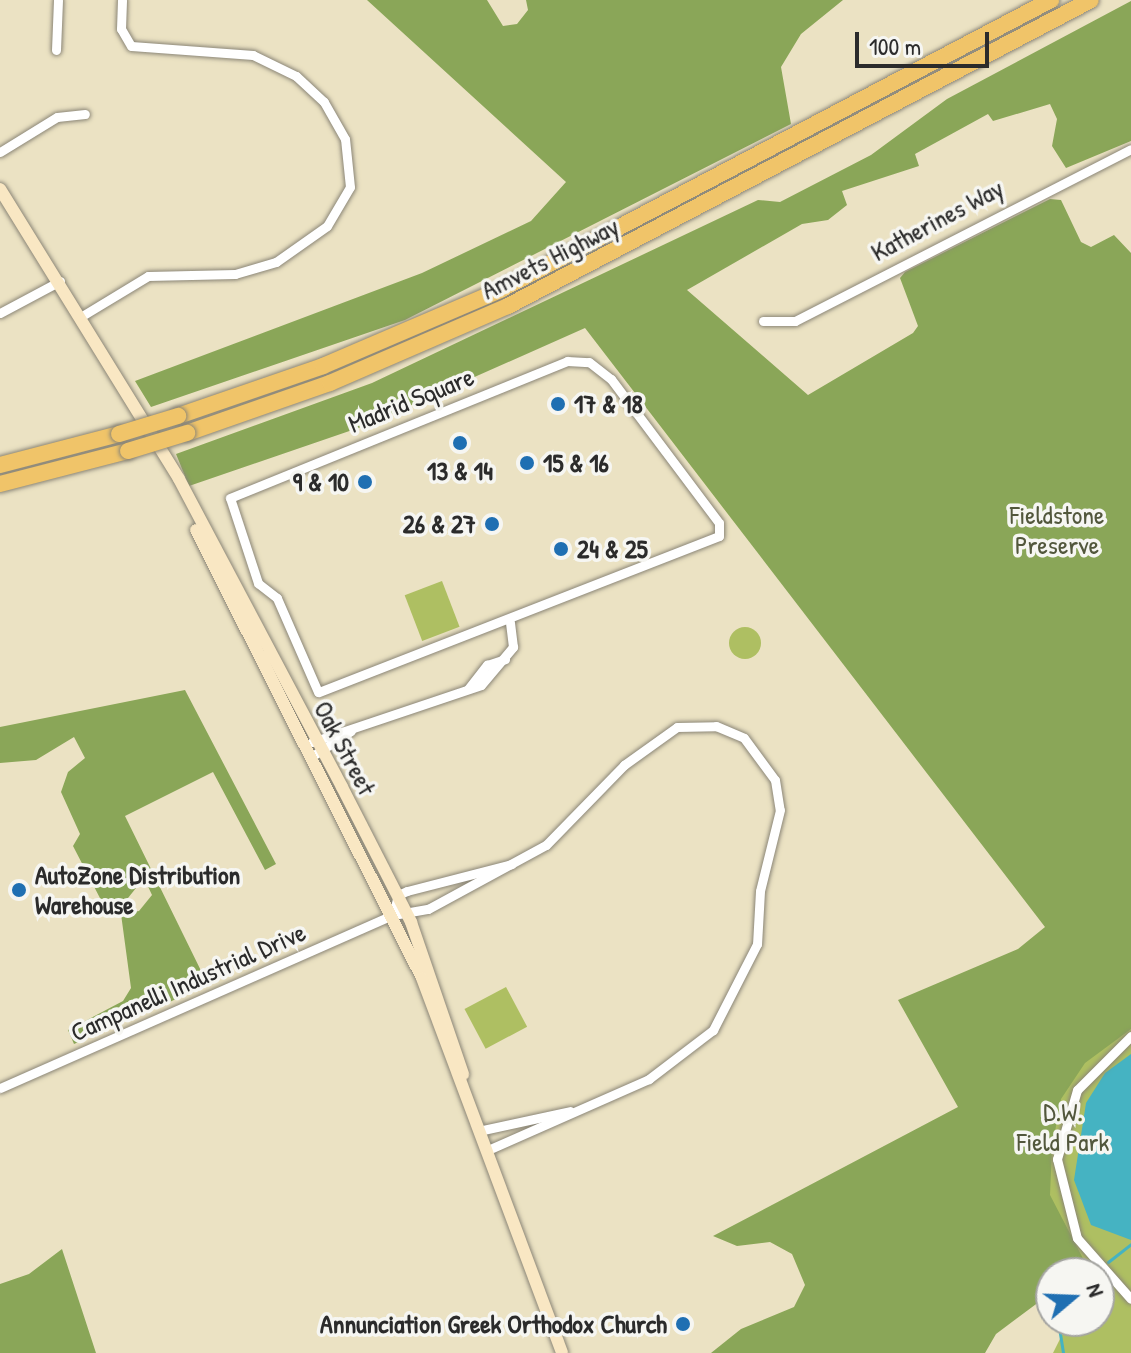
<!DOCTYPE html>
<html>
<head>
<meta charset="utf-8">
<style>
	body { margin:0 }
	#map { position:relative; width:1131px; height:1353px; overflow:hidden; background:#ebe2c3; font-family:"Patrick Hand",sans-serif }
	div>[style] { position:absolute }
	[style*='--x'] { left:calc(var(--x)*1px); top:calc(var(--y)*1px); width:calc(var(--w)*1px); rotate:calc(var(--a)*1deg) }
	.green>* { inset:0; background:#aebf62; transform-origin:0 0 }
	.round { border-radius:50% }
	.forest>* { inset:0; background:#8aa658 }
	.water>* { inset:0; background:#45b3c2 }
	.stream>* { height:3px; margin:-1.5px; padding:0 1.5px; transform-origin:1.5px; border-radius:1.5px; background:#45b3c2 }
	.roads { filter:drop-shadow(0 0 2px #8b8677) drop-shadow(0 0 2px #8b8677) }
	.minor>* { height:9px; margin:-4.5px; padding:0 4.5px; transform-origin:4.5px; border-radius:4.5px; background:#fff }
	.secondary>* { height:12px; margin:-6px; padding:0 6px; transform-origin:6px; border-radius:6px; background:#f9e7c3 }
	.motorway>* { height:16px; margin:-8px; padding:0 8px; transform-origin:8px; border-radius:8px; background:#f0c469 }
	.bridges { filter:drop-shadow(0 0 2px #8b8677) drop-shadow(0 0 2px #8b8677) }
	.motorway-bridge>* { height:16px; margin:-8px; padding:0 8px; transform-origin:8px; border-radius:8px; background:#f0c469 }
	.dots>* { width:22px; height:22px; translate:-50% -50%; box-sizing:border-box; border:4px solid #f6f6f2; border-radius:50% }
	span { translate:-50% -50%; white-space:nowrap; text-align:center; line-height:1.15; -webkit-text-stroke:7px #f6f6f2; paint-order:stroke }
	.street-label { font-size:26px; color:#2b2b2b }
	.poi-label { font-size:26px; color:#2b2b2b; font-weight:700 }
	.left { translate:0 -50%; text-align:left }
	.right { translate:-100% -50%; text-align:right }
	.park-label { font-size:26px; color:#52573c }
	.north { position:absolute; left:1035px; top:1257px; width:80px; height:80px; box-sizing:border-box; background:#f6f6f2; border:2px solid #a5a5a2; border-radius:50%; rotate:71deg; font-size:22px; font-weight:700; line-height:32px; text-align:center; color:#2b2b2b }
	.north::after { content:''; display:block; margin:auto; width:28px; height:36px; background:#1f6fb2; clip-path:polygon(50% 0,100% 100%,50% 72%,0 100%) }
	.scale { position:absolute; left:855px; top:32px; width:134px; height:36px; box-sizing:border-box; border:4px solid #2b2b2b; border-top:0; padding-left:10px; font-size:24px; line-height:28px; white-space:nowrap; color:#2b2b2b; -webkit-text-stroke:6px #f6f6f2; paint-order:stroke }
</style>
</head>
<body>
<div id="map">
	<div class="green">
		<i style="left:442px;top:581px;width:49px;height:40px;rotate:69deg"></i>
		<i class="round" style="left:729px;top:627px;width:32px;height:32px"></i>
		<i style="left:506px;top:987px;width:45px;height:47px;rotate:62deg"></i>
		<i style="clip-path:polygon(1131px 1008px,1131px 1353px,1053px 1353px,1069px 1321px,1099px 1321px,1099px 1273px,1062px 1273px,973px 1098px)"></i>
	</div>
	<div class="forest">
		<i style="clip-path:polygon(367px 0,487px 0,503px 26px,517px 24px,528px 10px,526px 0,843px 0,801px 34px,781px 67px,791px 124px,405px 320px,151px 407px,135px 381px,422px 273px,531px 221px,566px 182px)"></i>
		<i style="clip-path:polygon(1131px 1px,1131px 141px,1066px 168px,1052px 146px,1057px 119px,1050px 104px,993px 121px,988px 114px,915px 154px,919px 166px,842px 191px,847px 205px,828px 220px,802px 224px,687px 290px,808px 395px,913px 333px,918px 326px,900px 278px,905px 272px,1050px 199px,1061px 200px,1081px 242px,1091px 247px,1114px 235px,1131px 253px,1131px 1029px,1085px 1063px,1061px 1099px,1052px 1148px,1050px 1195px,1090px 1272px,1051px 1273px,1051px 1293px,996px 1334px,985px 1353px,711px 1353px,741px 1329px,794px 1307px,805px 1285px,792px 1254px,770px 1242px,737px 1246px,713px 1236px,958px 1107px,898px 1000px,1018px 949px,1045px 927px,585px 328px,364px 426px,189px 486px,176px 454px,372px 383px,758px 200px,780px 202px,871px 155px,947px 99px)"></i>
		<i style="clip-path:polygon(185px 690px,276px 864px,265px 870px,213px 772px,125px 816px,208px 985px,74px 1044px,68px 1030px,123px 1001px,131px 988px,121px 914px,139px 911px,152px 895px,144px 878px,124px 903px,102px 902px,73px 846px,80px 834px,61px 792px,68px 772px,85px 758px,74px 737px,36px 760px,0 763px,0 727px)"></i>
		<i style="clip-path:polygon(62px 1249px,96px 1353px,0 1353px,0 1284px,29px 1274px)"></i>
	</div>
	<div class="water">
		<i style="clip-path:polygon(1131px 1054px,1131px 1240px,1091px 1225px,1074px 1180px,1086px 1103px,1105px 1073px)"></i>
	</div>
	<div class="stream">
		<i style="--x:1108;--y:1262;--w:29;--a:-38"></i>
		<i style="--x:1058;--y:1321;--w:32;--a:81"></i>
	</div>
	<div class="roads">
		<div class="minor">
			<i style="--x:56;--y:50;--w:50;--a:-87.7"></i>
			<i style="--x:0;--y:152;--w:67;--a:-31.6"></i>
			<i style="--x:57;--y:117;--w:28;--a:-6"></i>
			<i style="--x:0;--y:313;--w:68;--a:-28.1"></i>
			<i style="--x:82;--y:316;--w:77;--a:-31.2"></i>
			<i style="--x:148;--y:276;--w:87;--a:-1.3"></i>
			<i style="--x:235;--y:274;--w:43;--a:-16.3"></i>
			<i style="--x:276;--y:262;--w:62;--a:-35.2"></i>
			<i style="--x:327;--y:226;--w:45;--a:-59.5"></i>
			<i style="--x:350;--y:187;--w:48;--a:-95.9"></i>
			<i style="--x:345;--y:139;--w:43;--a:-119.6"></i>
			<i style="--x:324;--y:102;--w:38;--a:-137"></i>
			<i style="--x:296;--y:76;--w:48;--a:-154"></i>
			<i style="--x:253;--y:55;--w:122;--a:-175.8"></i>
			<i style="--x:131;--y:46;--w:20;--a:-120"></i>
			<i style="--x:121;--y:29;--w:29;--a:-88"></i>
			<i style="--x:763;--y:321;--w:32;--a:0"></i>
			<i style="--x:795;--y:321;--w:377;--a:-27.1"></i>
			<i style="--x:567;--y:361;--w:22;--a:3"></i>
			<i style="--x:589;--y:362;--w:28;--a:38"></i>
			<i style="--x:611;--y:379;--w:180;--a:53.1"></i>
			<i style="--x:719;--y:523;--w:13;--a:90"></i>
			<i style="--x:719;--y:536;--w:430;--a:158.7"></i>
			<i style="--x:318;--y:692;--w:103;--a:-113.6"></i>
			<i style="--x:277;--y:598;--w:24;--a:-142"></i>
			<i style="--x:258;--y:583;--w:89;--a:-108.2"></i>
			<i style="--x:230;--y:498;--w:364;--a:-22.1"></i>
			<i style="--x:468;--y:689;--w:31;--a:-52"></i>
			<i style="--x:487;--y:665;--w:19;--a:-18"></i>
			<i style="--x:312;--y:742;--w:178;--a:-18.6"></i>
			<i style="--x:481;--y:685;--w:50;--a:-49.9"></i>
			<i style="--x:513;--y:647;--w:25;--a:-97"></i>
			<i style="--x:314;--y:755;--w:44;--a:-33"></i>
			<i style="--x:393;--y:915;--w:36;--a:-10"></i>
			<i style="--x:428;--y:909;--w:134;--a:-28.5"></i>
			<i style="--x:546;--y:845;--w:112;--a:-45.7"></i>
			<i style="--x:624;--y:765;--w:65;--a:-35.6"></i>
			<i style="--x:677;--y:727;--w:39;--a:-1"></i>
			<i style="--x:716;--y:726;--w:30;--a:23"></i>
			<i style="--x:744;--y:738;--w:52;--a:53.6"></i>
			<i style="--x:775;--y:780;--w:30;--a:81"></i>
			<i style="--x:780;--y:810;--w:83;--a:103.9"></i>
			<i style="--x:760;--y:891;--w:53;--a:93.2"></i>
			<i style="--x:757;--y:944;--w:97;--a:117.1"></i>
			<i style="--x:713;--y:1030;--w:81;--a:142.6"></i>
			<i style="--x:649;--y:1079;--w:174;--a:156.2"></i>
			<i style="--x:393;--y:915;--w:21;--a:-76"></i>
			<i style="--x:398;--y:895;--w:10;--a:-24"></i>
			<i style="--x:407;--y:891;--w:108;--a:-14.4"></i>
			<i style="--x:1131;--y:1036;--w:76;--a:135"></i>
			<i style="--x:1077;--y:1090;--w:72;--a:106.2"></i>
			<i style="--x:1057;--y:1159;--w:81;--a:75.8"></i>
			<i style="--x:1077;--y:1238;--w:81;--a:48.5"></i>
			<i style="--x:0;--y:1088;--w:429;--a:-23.8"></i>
			<i style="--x:483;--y:1130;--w:89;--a:-12.3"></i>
		</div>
		<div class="secondary">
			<i style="--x:0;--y:189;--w:341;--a:58.3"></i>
			<i style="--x:179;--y:479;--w:348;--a:62.1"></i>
			<i style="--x:342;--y:787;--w:152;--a:62.9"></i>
			<i style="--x:411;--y:922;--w:161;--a:71.1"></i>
			<i style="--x:196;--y:530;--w:502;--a:63.23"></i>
			<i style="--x:422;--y:978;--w:400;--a:69.5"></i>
		</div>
		<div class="motorway">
			<i style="--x:178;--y:416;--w:153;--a:-19"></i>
			<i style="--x:323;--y:366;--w:193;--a:-23.2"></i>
			<i style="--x:500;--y:290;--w:623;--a:-27.76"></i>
			<i style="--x:187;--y:433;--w:151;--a:-19.3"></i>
			<i style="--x:330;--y:383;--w:194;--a:-23.4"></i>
			<i style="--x:508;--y:306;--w:658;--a:-27.69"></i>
			<i style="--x:0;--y:465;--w:123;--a:-14.6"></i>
			<i style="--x:0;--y:484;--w:132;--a:-14.5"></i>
		</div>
	</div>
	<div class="bridges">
		<div class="motorway-bridge">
			<i style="--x:119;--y:434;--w:62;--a:-17"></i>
			<i style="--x:128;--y:451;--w:62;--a:-17"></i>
		</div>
	</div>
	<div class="dots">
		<i style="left:558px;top:404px;background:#1f6fb2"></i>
		<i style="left:460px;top:443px;background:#1f6fb2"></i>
		<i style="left:527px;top:463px;background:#1f6fb2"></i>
		<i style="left:365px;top:482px;background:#1f6fb2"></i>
		<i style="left:492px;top:524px;background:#1f6fb2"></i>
		<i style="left:561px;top:549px;background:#1f6fb2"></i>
		<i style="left:19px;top:890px;background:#1f6fb2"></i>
		<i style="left:683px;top:1324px;background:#1f6fb2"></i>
	</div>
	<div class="street-label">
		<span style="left:937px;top:220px;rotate:-28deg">Katherines Way</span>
		<span style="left:550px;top:258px;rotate:-27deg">Amvets Highway</span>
		<span style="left:411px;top:400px;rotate:-22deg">Madrid Square</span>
		<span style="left:345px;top:748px;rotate:62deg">Oak Street</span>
		<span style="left:188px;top:982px;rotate:-24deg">Campanelli Industrial Drive</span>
	</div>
	<div class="poi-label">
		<span class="left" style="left:574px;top:404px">17 &amp; 18</span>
		<span class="left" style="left:543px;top:463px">15 &amp; 16</span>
		<span style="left:460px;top:471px">13 &amp; 14</span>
		<span class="right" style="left:349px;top:482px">9 &amp; 10</span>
		<span class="right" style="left:476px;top:524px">26 &amp; 27</span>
		<span class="left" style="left:577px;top:549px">24 &amp; 25</span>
		<span class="left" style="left:35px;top:890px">AutoZone Distribution<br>Warehouse</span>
		<span class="right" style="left:667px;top:1324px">Annunciation Greek Orthodox Church</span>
	</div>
	<div class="park-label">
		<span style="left:1057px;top:530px">Fieldstone<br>Preserve</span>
		<span style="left:1063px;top:1127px">D.W.<br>Field Park</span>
	</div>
	<div class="north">N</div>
	<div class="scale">100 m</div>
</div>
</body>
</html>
